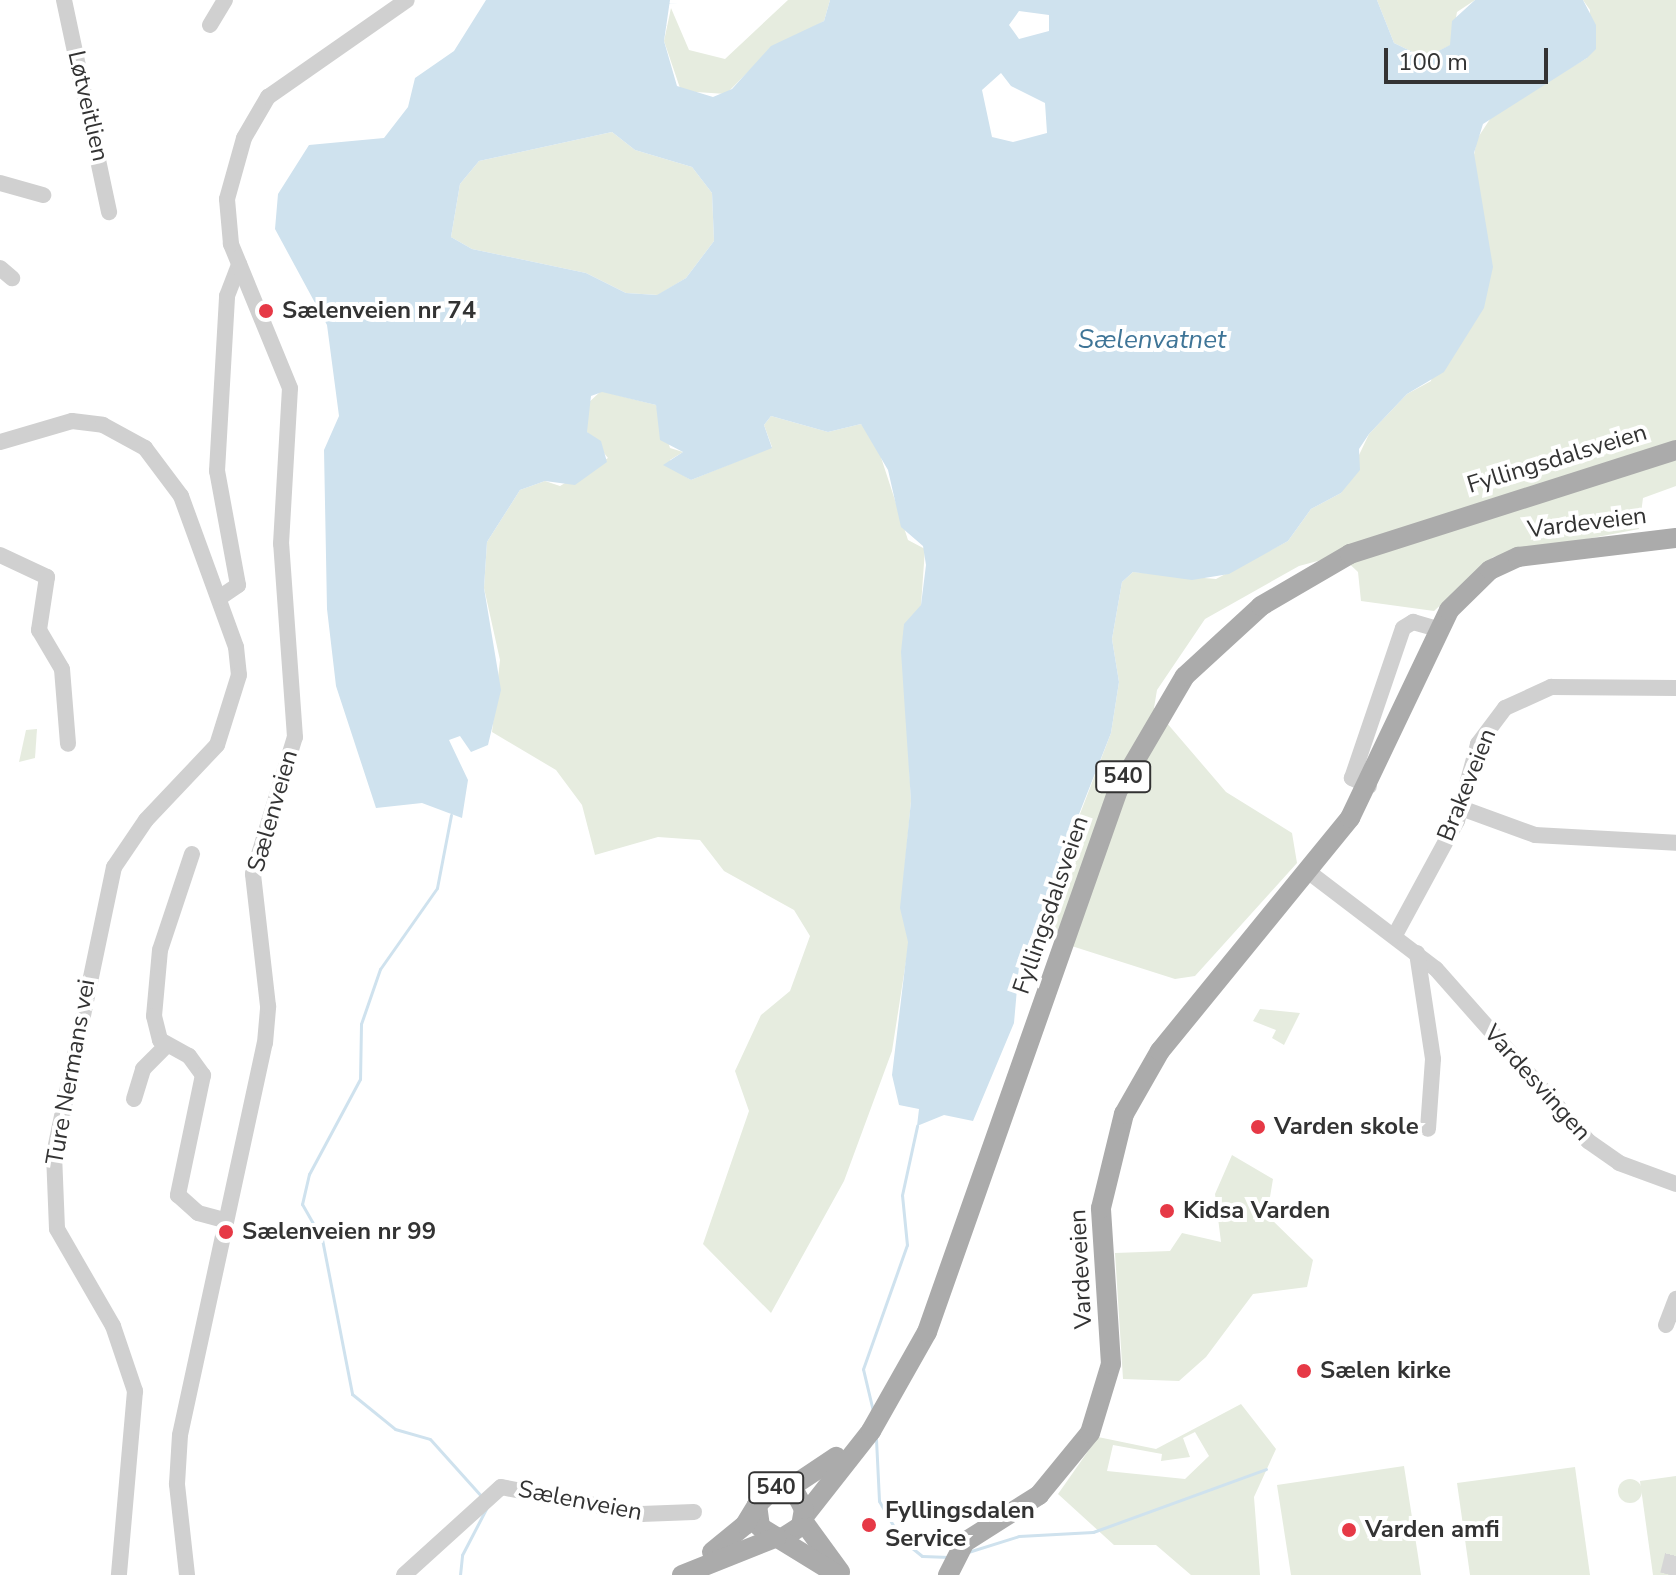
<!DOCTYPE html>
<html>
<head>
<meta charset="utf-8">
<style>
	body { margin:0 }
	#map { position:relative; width:1676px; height:1575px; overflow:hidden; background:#fff; font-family:"Nunito Sans",sans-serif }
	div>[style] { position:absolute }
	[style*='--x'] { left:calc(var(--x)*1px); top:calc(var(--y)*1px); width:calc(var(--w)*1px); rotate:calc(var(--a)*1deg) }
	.green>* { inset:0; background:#e6ecdf }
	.round { border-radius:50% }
	.water>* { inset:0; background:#cfe2ee }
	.stream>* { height:3px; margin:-1.5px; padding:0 1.5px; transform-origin:1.5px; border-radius:1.5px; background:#cfe2ee }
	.major-tunnel>* { height:20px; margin-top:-10px; transform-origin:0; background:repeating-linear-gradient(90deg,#d6d6d6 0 20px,transparent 0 30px) }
	.minor>* { height:16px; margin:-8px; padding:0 8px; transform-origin:8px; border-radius:8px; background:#d0d0d0 }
	.major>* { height:20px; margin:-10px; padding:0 10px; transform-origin:10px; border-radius:10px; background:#ababab }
	.dots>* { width:22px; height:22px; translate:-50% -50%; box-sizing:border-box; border:4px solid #fff; border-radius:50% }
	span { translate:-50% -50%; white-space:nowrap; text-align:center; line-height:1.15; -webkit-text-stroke:8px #fff; paint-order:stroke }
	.shield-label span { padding:2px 6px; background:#fff; border:2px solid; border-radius:6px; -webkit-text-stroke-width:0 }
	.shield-label { font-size:22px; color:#333; font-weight:700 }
	.street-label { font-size:24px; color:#333 }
	.poi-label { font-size:24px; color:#333; font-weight:700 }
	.left { translate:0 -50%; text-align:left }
	.water-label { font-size:26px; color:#3f7597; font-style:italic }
	.scale { position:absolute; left:1384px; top:48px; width:164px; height:36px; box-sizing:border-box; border:4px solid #333; border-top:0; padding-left:10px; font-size:24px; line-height:28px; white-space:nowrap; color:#333; -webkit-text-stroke:6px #fff; paint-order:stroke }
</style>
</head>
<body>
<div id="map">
	<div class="green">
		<i style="clip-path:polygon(788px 0,830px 0,824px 21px,769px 51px,726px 94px,681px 91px,664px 41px,671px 8px,689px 50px,725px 59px)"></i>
		<i style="clip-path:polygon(1377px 0,1475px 0,1457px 12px,1451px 45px,1425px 58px,1394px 43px)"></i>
		<i style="clip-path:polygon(1583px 0,1676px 0,1676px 486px,1643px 498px,1639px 529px,1493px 557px,1434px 611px,1361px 601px,1358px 572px,1340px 555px,1299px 566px,1205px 619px,1157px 690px,1154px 708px,1226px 792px,1292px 833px,1297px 863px,1195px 976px,1175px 979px,1034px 934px,1111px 733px,1119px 682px,1112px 639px,1122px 582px,1133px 572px,1216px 579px,1288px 541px,1311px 509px,1341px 493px,1369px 434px,1407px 394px,1431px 381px,1477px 139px,1494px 113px,1587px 58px,1590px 10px)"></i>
		<i style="clip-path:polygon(612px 132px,635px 150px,692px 167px,712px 193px,714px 241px,686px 278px,658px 295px,626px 293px,586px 273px,472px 249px,451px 237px,460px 184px,479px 161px)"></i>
		<i style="clip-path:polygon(601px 391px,656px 405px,670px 448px,683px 452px,670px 460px,673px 469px,691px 480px,772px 447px,764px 425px,771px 416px,828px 432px,861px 424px,874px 436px,908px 540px,925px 549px,921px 605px,904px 665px,911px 801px,901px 908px,909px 942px,892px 1051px,844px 1181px,771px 1313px,703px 1244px,749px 1111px,735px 1071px,761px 1015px,790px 991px,810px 936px,794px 910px,724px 871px,700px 840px,658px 837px,595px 855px,582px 805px,556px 770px,492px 732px,500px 660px,484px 588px,487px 542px,520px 490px,545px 481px,560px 486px,608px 458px,587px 432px,586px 405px)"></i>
		<i style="clip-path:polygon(37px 729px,35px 758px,19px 762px,26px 730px)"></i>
		<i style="clip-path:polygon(1260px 1009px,1300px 1013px,1284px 1045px,1272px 1038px,1276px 1030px,1253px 1021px)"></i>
		<i style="clip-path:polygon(1232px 1155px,1273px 1179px,1267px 1215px,1313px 1260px,1307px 1287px,1253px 1294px,1206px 1357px,1179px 1381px,1123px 1379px,1115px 1253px,1170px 1251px,1182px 1233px,1221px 1242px,1215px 1194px)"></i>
		<i style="clip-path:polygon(evenodd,1241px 1404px,1276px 1449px,1254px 1497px,1260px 1575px,1191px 1575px,1156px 1545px,1114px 1545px,1058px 1494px,1098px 1437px,1156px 1449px,1241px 1404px,1195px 1432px,1209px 1456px,1185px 1479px,1107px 1471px,1113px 1445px,1162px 1454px,1161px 1461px,1190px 1457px,1183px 1438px,1195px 1432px)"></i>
		<i style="clip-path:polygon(1404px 1466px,1421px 1575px,1291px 1575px,1277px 1485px)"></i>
		<i style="clip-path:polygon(1575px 1467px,1590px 1575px,1470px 1575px,1457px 1483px)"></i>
		<i style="clip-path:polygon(1676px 1476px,1676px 1575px,1653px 1575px,1640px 1481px)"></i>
		<i class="round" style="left:1618px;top:1479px;width:24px;height:24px"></i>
	</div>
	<div class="water">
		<i style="clip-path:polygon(evenodd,486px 0,670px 0,664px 41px,677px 86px,713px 97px,732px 89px,771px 46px,824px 21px,830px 0,1377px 0,1394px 43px,1425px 58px,1450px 45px,1452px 21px,1475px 0,1583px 0,1596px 25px,1596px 49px,1587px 58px,1483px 124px,1474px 153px,1493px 267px,1484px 308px,1444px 372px,1407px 394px,1369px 434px,1359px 449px,1360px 470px,1341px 493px,1311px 509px,1288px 541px,1229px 574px,1192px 580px,1133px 572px,1122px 582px,1112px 639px,1119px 682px,1111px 733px,1053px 880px,1049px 914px,1040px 915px,1019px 966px,1014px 1023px,973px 1121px,944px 1115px,917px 1126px,919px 1109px,899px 1105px,892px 1075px,908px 942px,900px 908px,911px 801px,901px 652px,904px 624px,921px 605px,926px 565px,923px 546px,901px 527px,888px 470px,861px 424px,828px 432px,771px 416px,764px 425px,772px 448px,691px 480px,663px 465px,683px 452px,660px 440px,656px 405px,602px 392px,591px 396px,587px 432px,601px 441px,607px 462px,575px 485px,545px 481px,520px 490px,487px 542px,484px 588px,501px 690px,488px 745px,471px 752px,460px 736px,449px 740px,468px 780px,462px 818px,422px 803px,376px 808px,336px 686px,327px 609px,324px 450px,339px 416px,327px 325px,275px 229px,278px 194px,309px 145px,384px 138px,408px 107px,415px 78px,454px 51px,486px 0,1019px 11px,1049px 15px,1049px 31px,1019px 39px,1009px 25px,1019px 11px,486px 0,1001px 73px,1011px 86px,1045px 103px,1047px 133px,1013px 142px,992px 137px,982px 90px,1001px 73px,486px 0,612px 132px,635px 150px,692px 167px,712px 193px,714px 241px,686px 278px,657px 295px,626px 293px,586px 273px,472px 249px,451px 237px,460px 184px,479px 161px,612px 132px)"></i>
	</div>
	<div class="stream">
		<i style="--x:451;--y:815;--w:74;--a:100.9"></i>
		<i style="--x:437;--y:888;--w:99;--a:125.1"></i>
		<i style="--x:380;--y:969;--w:58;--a:109.1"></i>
		<i style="--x:361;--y:1024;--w:55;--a:91"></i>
		<i style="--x:360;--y:1079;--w:108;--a:118.2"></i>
		<i style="--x:309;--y:1174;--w:31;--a:103"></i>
		<i style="--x:302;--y:1204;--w:40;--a:60.3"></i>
		<i style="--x:322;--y:1239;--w:158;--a:79"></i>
		<i style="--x:352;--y:1394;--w:55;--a:39.1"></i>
		<i style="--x:395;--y:1429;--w:36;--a:16"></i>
		<i style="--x:430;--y:1439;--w:78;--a:48.1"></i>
		<i style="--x:873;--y:1411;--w:43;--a:-103.4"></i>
		<i style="--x:863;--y:1369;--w:132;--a:-70.5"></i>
		<i style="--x:907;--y:1245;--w:50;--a:-95.7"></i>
		<i style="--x:902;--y:1195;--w:71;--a:-77.7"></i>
		<i style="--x:876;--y:1439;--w:62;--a:87.2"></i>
		<i style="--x:879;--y:1501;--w:44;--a:59.9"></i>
		<i style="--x:901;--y:1539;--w:27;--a:39"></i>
		<i style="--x:922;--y:1556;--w:27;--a:2"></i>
		<i style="--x:968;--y:1552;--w:53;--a:-17.4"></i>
		<i style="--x:1019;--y:1536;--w:74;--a:-3.1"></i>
		<i style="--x:1093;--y:1532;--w:184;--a:-20"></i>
		<i style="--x:460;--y:1575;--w:20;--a:-84"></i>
		<i style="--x:462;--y:1555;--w:54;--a:-62.5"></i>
	</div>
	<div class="major-tunnel">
		<i style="--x:1670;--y:1575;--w:25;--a:-76"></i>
	</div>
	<div class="minor">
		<i style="--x:64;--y:0;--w:217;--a:78"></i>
		<i style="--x:210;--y:25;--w:29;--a:-59"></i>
		<i style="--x:0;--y:183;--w:45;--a:15.6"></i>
		<i style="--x:0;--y:268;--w:16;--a:40"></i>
		<i style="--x:0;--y:442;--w:75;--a:-16.3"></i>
		<i style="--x:72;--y:421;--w:31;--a:7"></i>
		<i style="--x:103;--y:425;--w:48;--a:28.7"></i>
		<i style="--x:145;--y:448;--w:60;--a:53.1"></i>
		<i style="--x:181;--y:496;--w:161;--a:70"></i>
		<i style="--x:236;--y:647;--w:28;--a:84"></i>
		<i style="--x:239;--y:675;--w:73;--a:107.4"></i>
		<i style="--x:217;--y:745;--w:103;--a:133.4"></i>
		<i style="--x:146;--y:820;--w:57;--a:124.2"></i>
		<i style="--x:114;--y:867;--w:293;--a:101.8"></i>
		<i style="--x:54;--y:1154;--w:75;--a:87.7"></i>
		<i style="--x:57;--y:1229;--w:112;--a:60"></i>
		<i style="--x:113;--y:1326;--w:69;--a:71.3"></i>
		<i style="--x:135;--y:1391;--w:185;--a:95"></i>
		<i style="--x:0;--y:555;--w:52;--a:25.1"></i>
		<i style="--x:47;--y:577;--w:54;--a:98.6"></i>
		<i style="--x:39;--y:630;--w:45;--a:59.5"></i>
		<i style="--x:62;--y:669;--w:75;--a:85.4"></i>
		<i style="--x:219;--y:598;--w:23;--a:-34"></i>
		<i style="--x:238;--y:585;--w:116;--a:-100.4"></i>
		<i style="--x:217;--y:471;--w:175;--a:-86.7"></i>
		<i style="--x:227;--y:296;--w:34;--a:-69"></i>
		<i style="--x:1369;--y:786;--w:19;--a:-155"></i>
		<i style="--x:1352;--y:778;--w:158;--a:-71.2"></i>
		<i style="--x:1403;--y:628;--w:12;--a:-31"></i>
		<i style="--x:1413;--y:622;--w:26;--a:16"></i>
		<i style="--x:1461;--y:808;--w:79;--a:20"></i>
		<i style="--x:1535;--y:835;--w:141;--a:3.2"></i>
		<i style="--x:192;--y:854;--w:101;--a:108.4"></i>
		<i style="--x:160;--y:950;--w:66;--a:95.2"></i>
		<i style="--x:154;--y:1016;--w:25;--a:76"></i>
		<i style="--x:160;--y:1040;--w:33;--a:29"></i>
		<i style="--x:189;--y:1056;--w:24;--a:54"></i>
		<i style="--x:203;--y:1075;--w:123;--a:101.8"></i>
		<i style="--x:178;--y:1195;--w:27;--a:42"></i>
		<i style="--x:198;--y:1213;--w:27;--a:15"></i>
		<i style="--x:1310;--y:873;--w:158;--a:37.3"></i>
		<i style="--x:1436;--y:969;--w:230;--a:48.5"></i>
		<i style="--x:1588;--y:1141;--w:38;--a:35"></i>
		<i style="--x:1619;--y:1163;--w:61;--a:20.2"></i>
		<i style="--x:1395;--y:935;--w:130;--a:-61.5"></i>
		<i style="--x:1457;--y:821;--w:80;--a:-74.7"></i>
		<i style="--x:1478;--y:744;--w:45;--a:-53.1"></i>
		<i style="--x:1505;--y:708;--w:51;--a:-24.5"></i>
		<i style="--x:1551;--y:687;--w:125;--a:0.5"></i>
		<i style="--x:1417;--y:953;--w:107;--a:81.4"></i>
		<i style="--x:1433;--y:1059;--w:70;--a:94.1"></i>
		<i style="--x:134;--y:1099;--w:31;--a:-73"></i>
		<i style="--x:143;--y:1069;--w:33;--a:-45"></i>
		<i style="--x:1666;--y:1325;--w:28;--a:-69"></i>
		<i style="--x:187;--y:1575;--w:92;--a:-96.3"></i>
		<i style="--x:177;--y:1484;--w:49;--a:-86.5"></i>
		<i style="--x:180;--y:1435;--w:401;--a:-77.8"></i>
		<i style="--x:265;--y:1043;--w:37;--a:-85"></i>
		<i style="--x:268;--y:1006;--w:133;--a:-96.5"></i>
		<i style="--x:253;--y:874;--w:143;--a:-73"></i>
		<i style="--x:295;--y:737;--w:194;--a:-94.1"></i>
		<i style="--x:281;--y:544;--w:156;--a:-86.7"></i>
		<i style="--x:290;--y:388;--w:156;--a:-112.3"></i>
		<i style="--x:231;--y:244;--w:45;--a:-95.1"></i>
		<i style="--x:227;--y:199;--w:63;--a:-74.4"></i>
		<i style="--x:244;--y:138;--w:48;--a:-59.7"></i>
		<i style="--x:268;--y:97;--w:169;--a:-34.9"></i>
		<i style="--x:404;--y:1575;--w:131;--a:-42.2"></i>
		<i style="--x:501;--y:1487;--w:143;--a:10.9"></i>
		<i style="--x:641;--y:1514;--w:53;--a:-2.2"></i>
	</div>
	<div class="major">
		<i style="--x:788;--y:1489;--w:58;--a:-33.7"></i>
		<i style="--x:805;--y:1515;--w:107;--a:-51.8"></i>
		<i style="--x:871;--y:1431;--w:114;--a:-60.5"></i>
		<i style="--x:927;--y:1332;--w:575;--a:-70.59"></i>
		<i style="--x:1118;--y:790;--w:132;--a:-59.6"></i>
		<i style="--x:1185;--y:676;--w:103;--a:-42.6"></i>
		<i style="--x:1261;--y:606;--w:103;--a:-30.3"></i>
		<i style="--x:1350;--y:554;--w:342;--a:-17.7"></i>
		<i style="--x:803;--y:1521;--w:63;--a:54"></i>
		<i style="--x:784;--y:1537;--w:20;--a:-33"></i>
		<i style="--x:801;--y:1526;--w:17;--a:-80"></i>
		<i style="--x:804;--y:1509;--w:19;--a:-118"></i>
		<i style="--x:795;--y:1492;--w:22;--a:-172"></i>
		<i style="--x:773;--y:1489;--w:23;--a:135"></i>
		<i style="--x:757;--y:1505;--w:22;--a:82"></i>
		<i style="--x:760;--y:1527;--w:92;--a:31.6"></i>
		<i style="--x:712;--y:1552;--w:43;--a:-39.3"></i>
		<i style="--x:745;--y:1525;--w:23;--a:-59"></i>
		<i style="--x:682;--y:1575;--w:102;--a:-21.8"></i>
		<i style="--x:948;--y:1575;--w:37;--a:-63"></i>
		<i style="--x:965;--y:1542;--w:88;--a:-32.4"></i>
		<i style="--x:1039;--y:1495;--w:80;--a:-50.6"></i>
		<i style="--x:1090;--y:1433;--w:72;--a:-73.1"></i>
		<i style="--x:1111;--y:1364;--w:156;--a:-93.7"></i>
		<i style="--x:1101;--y:1208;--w:97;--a:-76.3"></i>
		<i style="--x:1124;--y:1114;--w:73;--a:-60.3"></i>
		<i style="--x:1160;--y:1051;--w:301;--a:-50.8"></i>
		<i style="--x:1350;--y:818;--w:230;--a:-64.5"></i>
		<i style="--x:1449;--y:610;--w:57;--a:-44.3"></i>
		<i style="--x:1490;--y:570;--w:31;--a:-25"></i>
		<i style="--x:1518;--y:557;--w:159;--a:-6.9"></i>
	</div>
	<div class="dots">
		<i style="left:266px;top:311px;background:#e63946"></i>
		<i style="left:1258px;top:1127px;background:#e63946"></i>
		<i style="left:1167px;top:1211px;background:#e63946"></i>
		<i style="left:226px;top:1232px;background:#e63946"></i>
		<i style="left:1304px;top:1371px;background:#e63946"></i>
		<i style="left:869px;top:1525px;background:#e63946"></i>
		<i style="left:1349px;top:1530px;background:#e63946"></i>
	</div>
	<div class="shield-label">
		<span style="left:1123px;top:777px">540</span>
		<span style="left:776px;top:1488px">540</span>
	</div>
	<div class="street-label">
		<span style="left:88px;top:106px;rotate:77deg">Løtveitlien</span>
		<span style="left:1557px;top:459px;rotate:-17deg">Fyllingsdalsveien</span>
		<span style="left:1587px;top:523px;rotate:-7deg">Vardeveien</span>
		<span style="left:1467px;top:785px;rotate:-68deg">Brakeveien</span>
		<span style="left:273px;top:811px;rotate:-74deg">Sælenveien</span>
		<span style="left:1051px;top:905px;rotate:-71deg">Fyllingsdalsveien</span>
		<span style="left:71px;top:1072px;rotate:-80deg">Ture Nermans vei</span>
		<span style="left:1537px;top:1083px;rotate:48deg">Vardesvingen</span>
		<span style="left:1081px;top:1269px;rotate:-93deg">Vardeveien</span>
		<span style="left:580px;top:1501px;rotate:11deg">Sælenveien</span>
	</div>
	<div class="poi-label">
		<span class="left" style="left:282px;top:311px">Sælenveien nr 74</span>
		<span class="left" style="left:1274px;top:1127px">Varden skole</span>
		<span class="left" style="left:1183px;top:1211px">Kidsa Varden</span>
		<span class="left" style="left:242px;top:1232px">Sælenveien nr 99</span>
		<span class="left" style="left:1320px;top:1371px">Sælen kirke</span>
		<span class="left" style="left:885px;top:1525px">Fyllingsdalen<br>Service</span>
		<span class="left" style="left:1365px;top:1530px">Varden amfi</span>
	</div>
	<div class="water-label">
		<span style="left:1152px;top:340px">Sælenvatnet</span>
	</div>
	<div class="scale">100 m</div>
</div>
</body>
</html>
